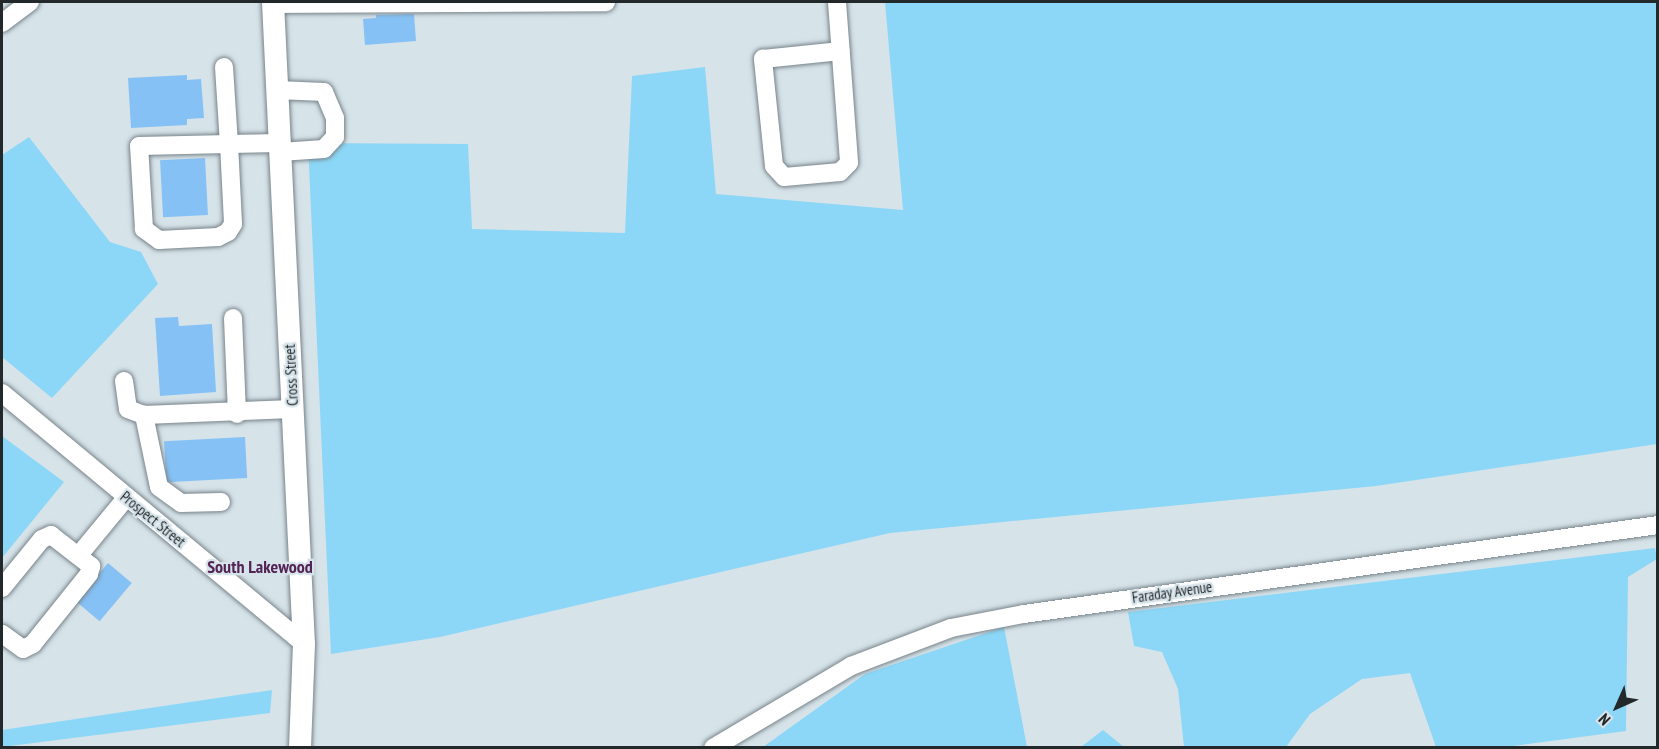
<!DOCTYPE html>
<html>
<head>
<meta charset="utf-8">
<style>
	body { margin:0 }
	#map { position:relative; width:1659px; height:749px; overflow:hidden; background:#d6e3e9; font-family:"PT Sans Narrow",sans-serif }
	div>[style] { position:absolute }
	[style*='--x'] { left:calc(var(--x)*1px); top:calc(var(--y)*1px); width:calc(var(--w)*1px); rotate:calc(var(--a)*1deg) }
	.green>* { inset:0; background:#8cd7f7 }
	.building>* { inset:0; background:#86c1f5; transform-origin:0 0 }
	.roads { filter:drop-shadow(0 0 2px #78848a) drop-shadow(0 0 2px #78848a) }
	.minor>* { height:18px; margin:-9px; padding:0 9px; transform-origin:9px; border-radius:9px; background:#fff }
	.major>* { height:22px; margin:-11px; padding:0 11px; transform-origin:11px; border-radius:11px; background:#fff }
	span { translate:-50% -50%; white-space:nowrap; text-align:center; line-height:1.15; -webkit-text-stroke:4.5px #d6e3e9; paint-order:stroke }
	.street-label { font-size:15px; color:#23282b }
	.quarter-label { font-size:18px; color:#532355; font-weight:700 }
	.frame { position:absolute; inset:0; border:3px solid #23282b; pointer-events:none }
	.north { position:absolute; left:1587px; top:677px; width:60px; height:60px; -webkit-text-stroke:4px #d6e3e9; paint-order:stroke; rotate:225deg; font-size:16px; font-weight:700; line-height:24px; text-align:center; color:#23282b }
	.north::after { content:''; display:block; margin:auto; width:21px; height:27px; background:#23282b; clip-path:polygon(50% 0,100% 100%,50% 72%,0 100%) }
</style>
</head>
<body>
<div id="map">
	<div class="green">
		<i style="clip-path:polygon(885px 2px,1657px 2px,1657px 444px,1376px 486px,890px 533px,440px 637px,331px 654px,308px 143px,468px 144px,472px 229px,625px 233px,632px 76px,705px 67px,716px 194px,903px 210px)"></i>
		<i style="clip-path:polygon(29px 137px,110px 242px,141px 252px,158px 284px,52px 398px,2px 357px,2px 155px)"></i>
		<i style="clip-path:polygon(2px 436px,64px 482px,2px 558px)"></i>
		<i style="clip-path:polygon(1655px 548px,1657px 559px,1628px 577px,1626px 731px,1506px 747px,1436px 747px,1410px 673px,1362px 679px,1310px 714px,1286px 747px,1184px 747px,1178px 689px,1162px 652px,1134px 646px,1128px 612px)"></i>
		<i style="clip-path:polygon(1004px 627px,1027px 747px,763px 747px,865px 674px)"></i>
		<i style="clip-path:polygon(272px 690px,270px 713px,2px 747px,2px 730px)"></i>
		<i style="clip-path:polygon(1103px 730px,1124px 747px,1081px 747px)"></i>
	</div>
	<div class="building">
		<i style="clip-path:polygon(414px 14px,416px 41px,365px 45px,363px 19px,376px 18px,376px 15px)"></i>
		<i style="clip-path:polygon(187px 75px,187px 80px,201px 79px,204px 118px,187px 119px,187px 125px,131px 128px,128px 78px)"></i>
		<i style="left:205px;top:158px;width:57px;height:45px;rotate:87deg"></i>
		<i style="clip-path:polygon(178px 317px,179px 326px,212px 324px,216px 392px,160px 396px,155px 318px)"></i>
		<i style="left:245px;top:437px;width:41px;height:81px;rotate:87deg"></i>
		<i style="left:108px;top:563px;width:31px;height:50px;rotate:40deg"></i>
	</div>
	<div class="roads">
		<div class="minor">
			<i style="--x:837;--y:2;--w:161;--a:85.7"></i>
			<i style="--x:849;--y:163;--w:13;--a:135"></i>
			<i style="--x:840;--y:172;--w:56;--a:174.9"></i>
			<i style="--x:784;--y:177;--w:15;--a:-132"></i>
			<i style="--x:774;--y:166;--w:108;--a:-95.9"></i>
			<i style="--x:763;--y:59;--w:78;--a:-5.9"></i>
			<i style="--x:273;--y:4;--w:333;--a:-0.3"></i>
			<i style="--x:2;--y:23;--w:35;--a:-37"></i>
			<i style="--x:224;--y:67;--w:77;--a:86.3"></i>
			<i style="--x:229;--y:144;--w:51;--a:-1.1"></i>
			<i style="--x:277;--y:90;--w:47;--a:2.4"></i>
			<i style="--x:324;--y:92;--w:28;--a:67"></i>
			<i style="--x:335;--y:118;--w:19;--a:90"></i>
			<i style="--x:335;--y:137;--w:16;--a:133"></i>
			<i style="--x:324;--y:149;--w:44;--a:176.1"></i>
			<i style="--x:229;--y:144;--w:80;--a:87.1"></i>
			<i style="--x:233;--y:224;--w:9;--a:122"></i>
			<i style="--x:228;--y:232;--w:11;--a:153"></i>
			<i style="--x:218;--y:237;--w:59;--a:177.1"></i>
			<i style="--x:159;--y:240;--w:19;--a:-144"></i>
			<i style="--x:144;--y:229;--w:83;--a:-93.4"></i>
			<i style="--x:139;--y:146;--w:90;--a:-1.3"></i>
			<i style="--x:233;--y:318;--w:96;--a:87.6"></i>
			<i style="--x:124;--y:381;--w:28;--a:82"></i>
			<i style="--x:128;--y:409;--w:17;--a:21"></i>
			<i style="--x:2;--y:393;--w:393;--a:39.7"></i>
			<i style="--x:221;--y:502;--w:40;--a:178.6"></i>
			<i style="--x:181;--y:503;--w:27;--a:-144"></i>
			<i style="--x:159;--y:487;--w:74;--a:-101.8"></i>
			<i style="--x:144;--y:415;--w:148;--a:-2.3"></i>
			<i style="--x:79;--y:555;--w:74;--a:-50.5"></i>
			<i style="--x:2;--y:588;--w:63;--a:-50.8"></i>
			<i style="--x:42;--y:539;--w:10;--a:-24"></i>
			<i style="--x:51;--y:535;--w:51;--a:37.8"></i>
			<i style="--x:91;--y:566;--w:8;--a:104"></i>
			<i style="--x:89;--y:574;--w:90;--a:128.7"></i>
			<i style="--x:33;--y:644;--w:11;--a:153"></i>
			<i style="--x:23;--y:649;--w:26;--a:-144"></i>
			<i style="--x:713;--y:748;--w:161;--a:-30.7"></i>
			<i style="--x:851;--y:666;--w:107;--a:-20.8"></i>
			<i style="--x:951;--y:628;--w:74;--a:-10.9"></i>
			<i style="--x:1024;--y:614;--w:640;--a:-7.99"></i>
		</div>
		<div class="major">
			<i style="--x:273;--y:2;--w:643;--a:87.24"></i>
			<i style="--x:304;--y:644;--w:104;--a:92.2"></i>
		</div>
	</div>
	<div class="street-label">
		<span style="left:291px;top:375px;rotate:-93deg">Cross Street</span>
		<span style="left:153px;top:519px;rotate:39deg">Prospect Street</span>
		<span style="left:1172px;top:592px;rotate:-8deg">Faraday Avenue</span>
	</div>
	<div class="quarter-label">
		<span style="left:260px;top:567px">South Lakewood</span>
	</div>
	<div class="frame"></div>
	<div class="north">N</div>
</div>
</body>
</html>
